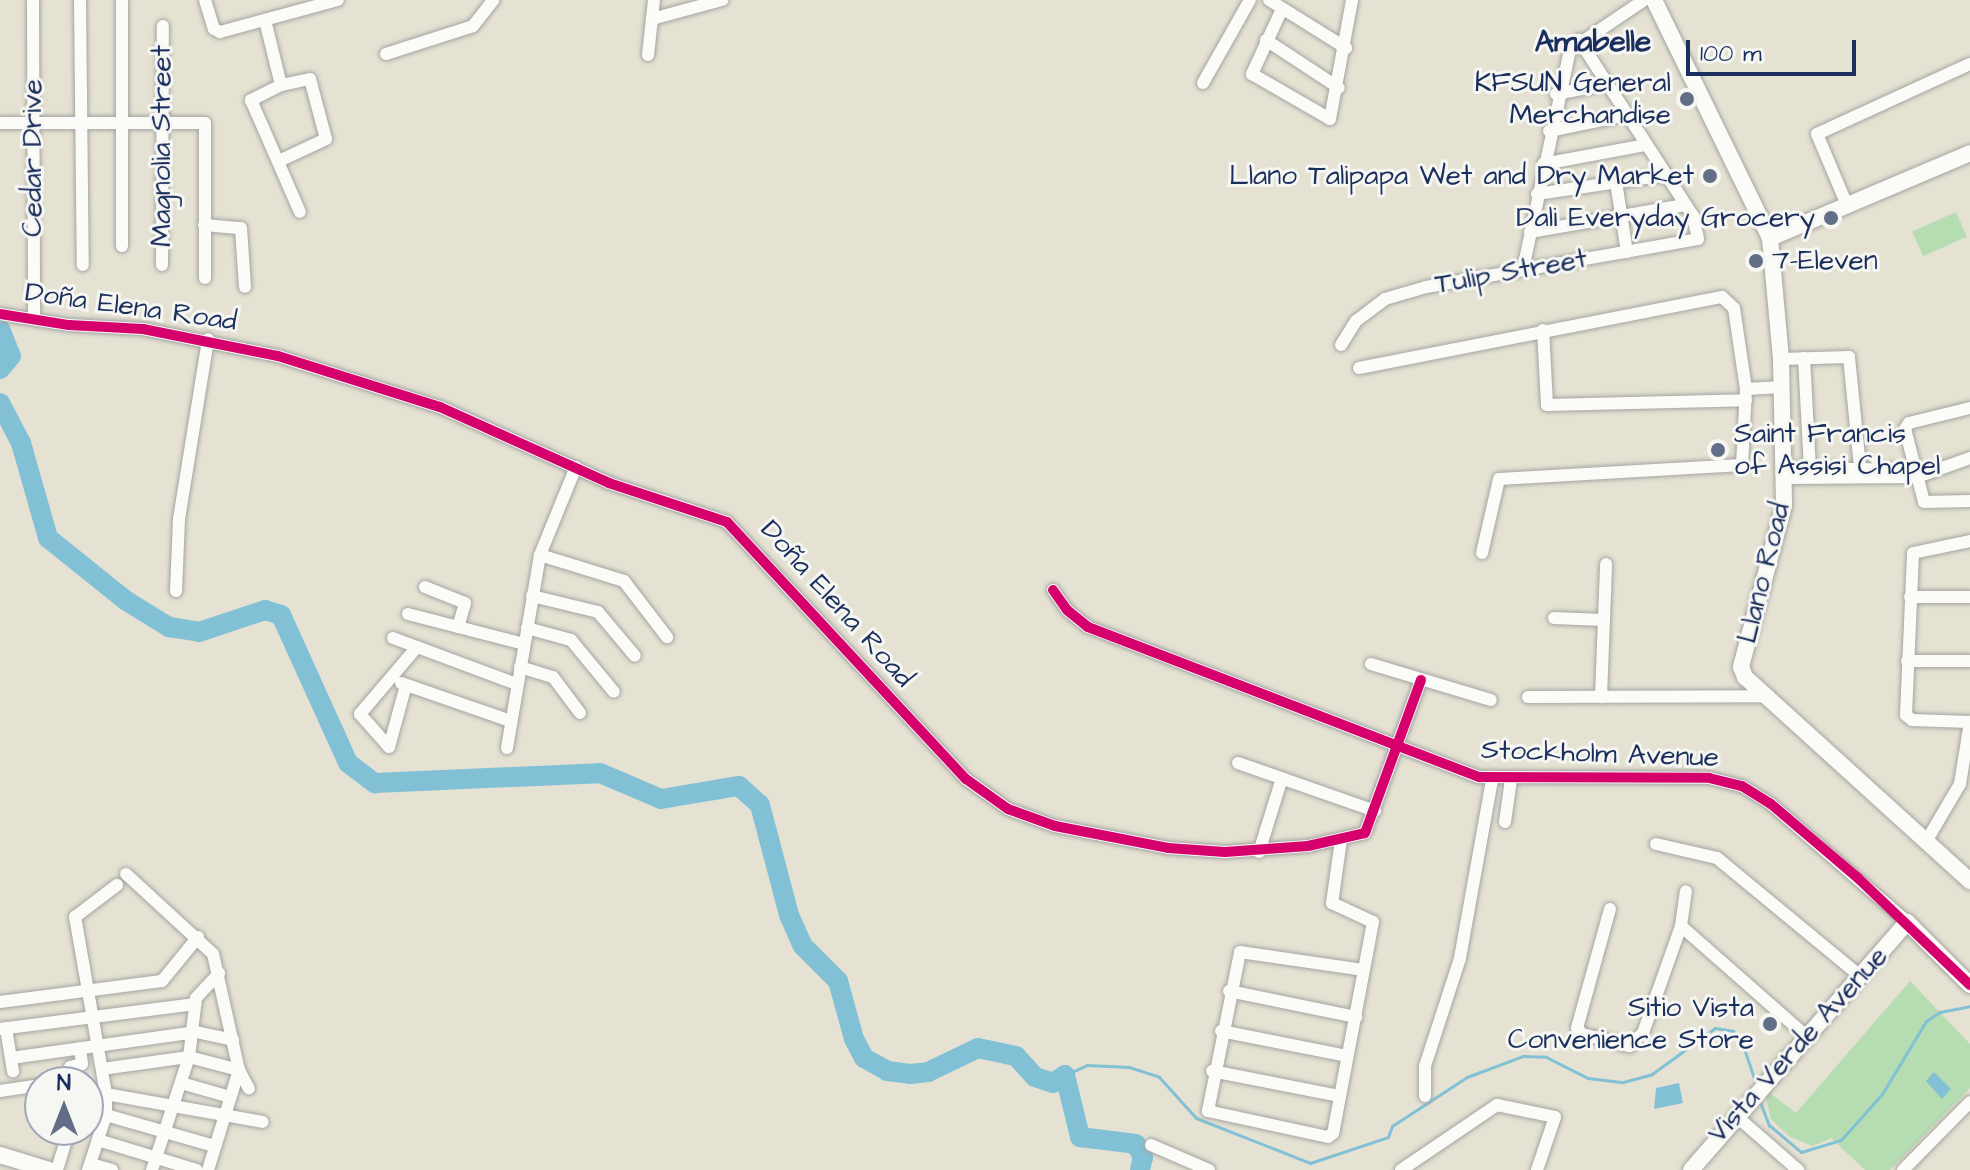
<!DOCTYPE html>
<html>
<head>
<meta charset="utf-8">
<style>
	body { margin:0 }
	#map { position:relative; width:1970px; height:1170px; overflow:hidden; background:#e5e2d3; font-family:"Architects Daughter",sans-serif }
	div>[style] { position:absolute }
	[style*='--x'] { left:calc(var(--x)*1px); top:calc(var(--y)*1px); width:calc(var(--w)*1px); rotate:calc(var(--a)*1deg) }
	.green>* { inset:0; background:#b5ddb1; transform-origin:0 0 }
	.water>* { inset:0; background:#82c1d5 }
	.stream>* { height:3px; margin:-1.5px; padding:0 1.5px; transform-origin:1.5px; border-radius:1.5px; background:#82c1d5 }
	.river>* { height:20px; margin:-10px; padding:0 10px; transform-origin:10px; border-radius:10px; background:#82c1d5 }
	.roads { filter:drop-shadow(0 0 2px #a4a4a2) drop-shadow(0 0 2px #a4a4a2) }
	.street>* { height:12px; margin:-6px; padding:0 6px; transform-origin:6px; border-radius:6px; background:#fbfbf8 }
	.secondary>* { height:16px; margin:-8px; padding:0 8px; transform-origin:8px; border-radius:8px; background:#fbfbf8 }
	.cycleway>* { height:10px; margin:-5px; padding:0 5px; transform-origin:5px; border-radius:5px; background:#d6006c }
	.dots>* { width:22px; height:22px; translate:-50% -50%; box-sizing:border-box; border:4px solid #f6f6f2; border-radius:50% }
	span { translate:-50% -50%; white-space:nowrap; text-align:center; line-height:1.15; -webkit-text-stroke:6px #f6f6f2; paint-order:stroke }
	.poi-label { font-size:28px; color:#1b2f5e }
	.right { translate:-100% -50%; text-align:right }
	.left { translate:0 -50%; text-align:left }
	.street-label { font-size:28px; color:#1b2f5e }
	.neighbourhood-label { font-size:30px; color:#1b2f5e; font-weight:700 }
	.north { position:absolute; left:24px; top:1066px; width:80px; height:80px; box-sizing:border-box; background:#f6f6f2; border:2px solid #9ea6b7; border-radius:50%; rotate:0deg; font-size:22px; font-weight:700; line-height:32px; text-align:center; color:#1b2f5e }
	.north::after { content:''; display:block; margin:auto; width:28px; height:36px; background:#626e87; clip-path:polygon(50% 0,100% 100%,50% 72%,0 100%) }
	.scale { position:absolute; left:1686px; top:40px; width:170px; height:36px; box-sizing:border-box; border:4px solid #1b2f5e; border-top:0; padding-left:10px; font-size:24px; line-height:28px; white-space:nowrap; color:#1b2f5e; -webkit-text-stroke:6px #f6f6f2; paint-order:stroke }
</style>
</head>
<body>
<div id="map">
	<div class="green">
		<i style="left:1956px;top:212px;width:27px;height:48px;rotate:66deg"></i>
		<i style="clip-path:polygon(1910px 981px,1970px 1044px,1970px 1088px,1890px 1170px,1865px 1170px,1831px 1138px,1813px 1146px,1790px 1137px,1771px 1119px,1766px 1097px,1770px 1093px,1796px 1113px)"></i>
	</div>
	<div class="water">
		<i style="clip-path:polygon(1934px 1072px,1951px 1089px,1942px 1099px,1926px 1081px)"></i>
		<i style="clip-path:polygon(1679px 1083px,1683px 1103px,1654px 1109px,1656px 1088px)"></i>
	</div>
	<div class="stream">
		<i style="--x:1065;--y:1075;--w:24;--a:-24"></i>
		<i style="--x:1087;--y:1065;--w:42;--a:2.7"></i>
		<i style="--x:1129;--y:1067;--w:32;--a:18"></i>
		<i style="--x:1159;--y:1077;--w:55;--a:47.9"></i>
		<i style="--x:1196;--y:1118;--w:123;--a:21.5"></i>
		<i style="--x:1310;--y:1163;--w:82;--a:-18.4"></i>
		<i style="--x:1388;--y:1137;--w:12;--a:-70"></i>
		<i style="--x:1392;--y:1126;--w:90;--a:-33.2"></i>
		<i style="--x:1467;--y:1077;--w:60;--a:-20.6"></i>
		<i style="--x:1523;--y:1056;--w:23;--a:2"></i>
		<i style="--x:1546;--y:1057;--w:47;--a:26.6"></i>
		<i style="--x:1588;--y:1078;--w:35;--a:7"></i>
		<i style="--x:1623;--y:1082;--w:30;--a:-15"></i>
		<i style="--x:1652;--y:1074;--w:78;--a:-36.1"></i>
		<i style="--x:1715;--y:1028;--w:18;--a:9"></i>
		<i style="--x:1733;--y:1031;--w:12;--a:48"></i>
		<i style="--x:1741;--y:1040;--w:40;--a:71.1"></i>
		<i style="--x:1760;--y:1102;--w:25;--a:69"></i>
		<i style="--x:1769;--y:1125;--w:42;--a:40.2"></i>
		<i style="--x:1801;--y:1152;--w:42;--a:-16.7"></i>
		<i style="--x:1841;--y:1140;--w:62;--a:-48.3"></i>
		<i style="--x:1882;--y:1094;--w:85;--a:-58.9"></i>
		<i style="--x:1926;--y:1021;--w:17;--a:-33"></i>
		<i style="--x:1940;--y:1012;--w:31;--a:-11"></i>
	</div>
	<div class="river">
		<i style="--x:0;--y:329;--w:29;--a:68"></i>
		<i style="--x:11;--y:356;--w:17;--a:130"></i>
		<i style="--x:0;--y:403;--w:45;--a:62.3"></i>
		<i style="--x:21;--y:443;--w:99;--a:74.1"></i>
		<i style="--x:48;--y:538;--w:99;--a:38.8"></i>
		<i style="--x:125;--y:600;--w:52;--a:31.5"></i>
		<i style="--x:169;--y:627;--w:30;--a:9"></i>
		<i style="--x:199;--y:632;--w:70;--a:-18.4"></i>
		<i style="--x:265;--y:610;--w:17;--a:17"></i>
		<i style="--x:281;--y:615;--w:162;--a:65.6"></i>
		<i style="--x:348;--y:763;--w:34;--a:37"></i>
		<i style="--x:375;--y:783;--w:225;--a:-2.5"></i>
		<i style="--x:600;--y:773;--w:66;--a:23.1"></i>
		<i style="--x:661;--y:799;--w:79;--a:-9.5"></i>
		<i style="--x:739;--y:786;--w:28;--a:42"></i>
		<i style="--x:760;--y:805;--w:114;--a:75.2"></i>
		<i style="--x:789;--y:915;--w:34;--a:66"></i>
		<i style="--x:803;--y:946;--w:49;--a:45"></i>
		<i style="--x:838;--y:981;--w:60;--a:74.6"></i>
		<i style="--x:854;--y:1039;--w:21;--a:62"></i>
		<i style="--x:864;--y:1058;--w:26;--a:29"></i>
		<i style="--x:887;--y:1071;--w:23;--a:7"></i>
		<i style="--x:910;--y:1074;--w:18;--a:-6"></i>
		<i style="--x:928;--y:1072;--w:55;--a:-25.6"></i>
		<i style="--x:978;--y:1048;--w:39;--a:12"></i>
		<i style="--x:1016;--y:1056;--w:28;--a:48"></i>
		<i style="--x:1035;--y:1077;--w:19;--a:18"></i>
		<i style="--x:1053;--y:1083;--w:14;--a:-34"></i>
		<i style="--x:1065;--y:1075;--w:64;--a:76.4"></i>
		<i style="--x:1080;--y:1137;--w:56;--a:7.1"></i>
		<i style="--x:1136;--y:1144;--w:15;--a:62"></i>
		<i style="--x:1143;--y:1157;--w:13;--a:103"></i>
	</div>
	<div class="roads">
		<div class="street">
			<i style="--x:33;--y:0;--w:317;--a:89.8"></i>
			<i style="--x:80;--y:0;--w:265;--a:89.4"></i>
			<i style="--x:122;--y:0;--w:246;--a:90"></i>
			<i style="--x:205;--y:0;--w:30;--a:73"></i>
			<i style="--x:214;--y:29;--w:7;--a:27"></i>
			<i style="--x:220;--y:32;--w:122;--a:-15.2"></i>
			<i style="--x:1269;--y:0;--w:91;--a:31.9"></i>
			<i style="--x:1282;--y:9;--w:72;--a:114.8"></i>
			<i style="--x:1252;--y:74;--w:90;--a:30"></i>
			<i style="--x:1330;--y:119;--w:121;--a:-79.5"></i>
			<i style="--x:652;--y:19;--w:73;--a:-15.2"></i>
			<i style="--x:265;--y:20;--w:67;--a:76.2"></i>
			<i style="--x:281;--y:85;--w:34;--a:153"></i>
			<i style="--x:251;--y:100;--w:122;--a:66.4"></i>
			<i style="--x:1266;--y:40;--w:87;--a:33.3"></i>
			<i style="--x:386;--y:54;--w:91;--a:-17.8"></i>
			<i style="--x:473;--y:26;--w:33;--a:-52"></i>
			<i style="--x:648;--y:55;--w:55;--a:-83.8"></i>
			<i style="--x:1203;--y:83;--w:95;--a:-60.5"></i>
			<i style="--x:1556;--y:94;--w:52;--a:-11.1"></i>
			<i style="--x:0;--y:123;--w:205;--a:0"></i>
			<i style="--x:205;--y:123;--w:155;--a:90"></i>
			<i style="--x:1549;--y:131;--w:80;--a:-11.6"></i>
			<i style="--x:279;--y:161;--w:52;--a:-25.1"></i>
			<i style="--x:326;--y:139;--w:62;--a:-104.9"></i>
			<i style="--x:310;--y:79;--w:30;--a:168"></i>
			<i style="--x:1543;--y:164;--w:105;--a:-10.5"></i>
			<i style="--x:1616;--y:182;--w:71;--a:81.1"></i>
			<i style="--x:1537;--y:194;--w:130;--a:-8.4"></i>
			<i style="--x:1847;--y:205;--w:77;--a:-112.9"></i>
			<i style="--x:1817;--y:134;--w:168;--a:-24.6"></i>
			<i style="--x:204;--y:225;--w:37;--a:5"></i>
			<i style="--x:241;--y:228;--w:59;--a:86.1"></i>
			<i style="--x:1530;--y:232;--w:157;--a:-9.9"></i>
			<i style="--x:162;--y:265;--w:239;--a:-89.8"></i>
			<i style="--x:1523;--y:269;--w:224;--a:-77.9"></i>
			<i style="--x:1570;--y:50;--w:89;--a:-34"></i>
			<i style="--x:0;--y:314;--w:70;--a:9.1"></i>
			<i style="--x:69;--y:325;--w:74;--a:3.1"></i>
			<i style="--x:143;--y:329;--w:138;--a:11.3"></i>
			<i style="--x:278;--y:356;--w:170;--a:17.5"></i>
			<i style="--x:440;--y:407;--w:185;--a:24.2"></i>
			<i style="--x:609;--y:483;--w:124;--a:18.3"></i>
			<i style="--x:727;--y:522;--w:351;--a:47.1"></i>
			<i style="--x:966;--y:779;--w:52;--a:35.5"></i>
			<i style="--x:1008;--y:809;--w:50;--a:19.9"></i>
			<i style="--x:1055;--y:826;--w:115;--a:11"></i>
			<i style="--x:1168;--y:848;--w:57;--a:4"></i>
			<i style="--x:1225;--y:852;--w:83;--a:-4.1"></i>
			<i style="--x:1308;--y:846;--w:58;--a:-12.8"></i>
			<i style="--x:1365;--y:833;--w:163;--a:-69.9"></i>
			<i style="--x:1543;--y:330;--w:75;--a:86.9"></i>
			<i style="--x:1547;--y:405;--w:199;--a:-1.4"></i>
			<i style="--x:1341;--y:345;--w:28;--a:-58"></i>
			<i style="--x:1356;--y:321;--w:36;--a:-37"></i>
			<i style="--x:1385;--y:299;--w:43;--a:-16.3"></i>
			<i style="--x:1426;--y:287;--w:276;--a:-10"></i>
			<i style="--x:1698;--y:239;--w:24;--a:-102"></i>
			<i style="--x:1693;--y:216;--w:210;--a:-122.9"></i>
			<i style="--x:1804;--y:358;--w:110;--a:86.9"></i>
			<i style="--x:1781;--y:359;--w:68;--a:-1.7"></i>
			<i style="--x:1849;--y:357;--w:112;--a:84.3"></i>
			<i style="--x:1359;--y:368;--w:370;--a:-11.1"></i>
			<i style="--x:1722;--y:297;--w:16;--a:43"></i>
			<i style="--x:1734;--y:308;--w:82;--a:81.6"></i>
			<i style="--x:1746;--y:389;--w:76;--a:93"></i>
			<i style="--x:1742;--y:465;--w:243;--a:176.7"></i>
			<i style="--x:1499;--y:479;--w:76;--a:102.9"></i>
			<i style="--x:1746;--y:389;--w:36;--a:-3"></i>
			<i style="--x:1970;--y:408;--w:63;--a:166.2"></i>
			<i style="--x:1909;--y:423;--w:7;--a:124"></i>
			<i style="--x:1905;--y:429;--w:75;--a:75.4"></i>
			<i style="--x:1924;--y:502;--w:46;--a:-1.2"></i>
			<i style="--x:1785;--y:468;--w:136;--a:0.8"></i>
			<i style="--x:1785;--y:478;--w:132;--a:-0.4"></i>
			<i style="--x:1917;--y:477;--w:56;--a:-19.7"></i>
			<i style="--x:540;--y:555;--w:88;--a:17.2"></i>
			<i style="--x:624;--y:581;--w:71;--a:52.5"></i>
			<i style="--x:425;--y:587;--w:43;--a:21.8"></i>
			<i style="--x:465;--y:603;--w:25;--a:106"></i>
			<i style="--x:1053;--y:590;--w:24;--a:55"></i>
			<i style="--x:1067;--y:610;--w:27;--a:39"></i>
			<i style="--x:1088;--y:627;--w:419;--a:21"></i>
			<i style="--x:1479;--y:777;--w:230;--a:0.2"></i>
			<i style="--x:1709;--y:778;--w:34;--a:14"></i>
			<i style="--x:1742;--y:786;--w:34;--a:32"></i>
			<i style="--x:1771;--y:804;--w:180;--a:40.9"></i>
			<i style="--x:176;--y:591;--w:72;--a:-87.6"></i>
			<i style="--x:179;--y:519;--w:182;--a:-80.8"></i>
			<i style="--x:532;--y:596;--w:68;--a:13.6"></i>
			<i style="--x:598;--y:612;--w:57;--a:49.9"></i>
			<i style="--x:1910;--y:597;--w:60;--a:0"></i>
			<i style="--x:408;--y:614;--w:120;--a:14.5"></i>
			<i style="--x:1554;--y:618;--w:49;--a:2.3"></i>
			<i style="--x:527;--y:628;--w:46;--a:15.3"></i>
			<i style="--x:571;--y:640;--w:67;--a:50.4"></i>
			<i style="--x:393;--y:638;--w:132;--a:20.4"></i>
			<i style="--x:1907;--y:661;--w:63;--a:0"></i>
			<i style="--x:1371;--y:664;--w:125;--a:16.7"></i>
			<i style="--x:520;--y:667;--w:34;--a:17"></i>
			<i style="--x:553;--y:677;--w:45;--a:53.1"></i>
			<i style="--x:401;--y:683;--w:116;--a:19.1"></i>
			<i style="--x:406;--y:685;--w:64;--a:105.3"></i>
			<i style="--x:389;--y:747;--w:44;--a:-131.3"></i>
			<i style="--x:360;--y:714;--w:88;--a:-49.6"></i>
			<i style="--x:1528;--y:697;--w:241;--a:-0.2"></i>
			<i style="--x:1601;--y:697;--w:133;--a:-87.8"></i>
			<i style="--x:507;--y:748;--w:196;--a:-80.3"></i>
			<i style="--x:540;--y:555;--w:95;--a:-67.8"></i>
			<i style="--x:1238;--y:763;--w:145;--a:19.3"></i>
			<i style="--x:1505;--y:822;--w:42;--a:-81.9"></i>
			<i style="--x:1341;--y:840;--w:64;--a:98.1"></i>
			<i style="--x:1332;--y:903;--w:45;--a:24.9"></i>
			<i style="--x:1373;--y:922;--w:215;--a:100.7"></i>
			<i style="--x:1333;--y:1133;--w:6;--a:141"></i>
			<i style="--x:1328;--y:1137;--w:123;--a:-167.8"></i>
			<i style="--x:1208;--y:1111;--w:162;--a:-78.6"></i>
			<i style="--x:1240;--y:952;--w:124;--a:8.3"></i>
			<i style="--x:1927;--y:840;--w:65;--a:-59.5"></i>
			<i style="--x:1960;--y:784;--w:63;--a:-80.8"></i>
			<i style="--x:1970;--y:722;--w:58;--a:-178"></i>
			<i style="--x:1912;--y:720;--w:8;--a:-140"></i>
			<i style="--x:1906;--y:715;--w:162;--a:-87.5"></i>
			<i style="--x:1913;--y:553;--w:58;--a:-11.9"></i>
			<i style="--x:1656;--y:844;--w:63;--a:12.9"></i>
			<i style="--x:1717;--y:858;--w:184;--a:39.5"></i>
			<i style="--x:1259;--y:852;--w:77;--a:-72.7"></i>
			<i style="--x:126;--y:874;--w:118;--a:42.6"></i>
			<i style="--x:213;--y:954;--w:119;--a:77.4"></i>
			<i style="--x:239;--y:1070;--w:21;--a:62"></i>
			<i style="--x:1610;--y:909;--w:123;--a:105.5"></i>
			<i style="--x:1577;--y:1028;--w:8;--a:50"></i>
			<i style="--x:1582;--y:1034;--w:49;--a:14.3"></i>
			<i style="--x:1629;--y:1046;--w:19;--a:-43"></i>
			<i style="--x:1643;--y:1033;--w:114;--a:-70.4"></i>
			<i style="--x:1681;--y:926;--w:35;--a:-82"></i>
			<i style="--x:1681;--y:926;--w:165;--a:41.3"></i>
			<i style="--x:1229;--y:991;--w:130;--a:11.6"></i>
			<i style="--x:0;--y:1002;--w:163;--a:-7.4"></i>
			<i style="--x:162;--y:981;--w:57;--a:-50.7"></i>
			<i style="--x:6;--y:1028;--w:44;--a:80.8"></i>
			<i style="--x:0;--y:1029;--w:197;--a:-7.3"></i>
			<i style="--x:1221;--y:1031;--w:128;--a:11.2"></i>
			<i style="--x:11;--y:1058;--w:187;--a:-8"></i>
			<i style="--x:196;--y:1032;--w:38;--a:12"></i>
			<i style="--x:102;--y:1069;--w:88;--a:-7.9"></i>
			<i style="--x:189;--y:1057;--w:52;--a:14.6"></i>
			<i style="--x:1212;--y:1071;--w:129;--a:11.1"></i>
			<i style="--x:73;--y:1082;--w:15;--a:-101"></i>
			<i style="--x:70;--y:1067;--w:12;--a:-14"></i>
			<i style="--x:82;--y:1064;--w:16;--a:-97"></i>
			<i style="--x:181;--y:1083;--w:51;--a:15.9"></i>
			<i style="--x:0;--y:1091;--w:40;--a:-8.5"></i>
			<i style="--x:106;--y:1094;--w:159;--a:10.1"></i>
			<i style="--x:1425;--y:1096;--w:30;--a:-90"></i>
			<i style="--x:1425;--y:1066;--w:114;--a:-72"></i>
			<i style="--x:1460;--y:958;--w:181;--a:-79.8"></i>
			<i style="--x:106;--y:1115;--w:112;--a:16"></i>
			<i style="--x:1735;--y:1115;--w:84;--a:41.1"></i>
			<i style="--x:98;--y:1140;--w:103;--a:16.9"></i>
			<i style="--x:1151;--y:1145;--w:63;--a:23.3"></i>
			<i style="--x:91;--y:1164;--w:22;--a:16"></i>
			<i style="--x:57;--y:1170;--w:42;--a:-73.3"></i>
			<i style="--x:88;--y:1170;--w:58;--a:-71.9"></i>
			<i style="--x:106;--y:1115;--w:21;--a:-90"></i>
			<i style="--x:106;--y:1094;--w:180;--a:-99.9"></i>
			<i style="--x:75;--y:917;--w:53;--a:-37.3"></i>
			<i style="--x:152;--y:1170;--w:119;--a:-71.9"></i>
			<i style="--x:189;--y:1057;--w:59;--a:-83.2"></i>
			<i style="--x:196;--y:998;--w:34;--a:-47"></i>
			<i style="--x:208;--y:1170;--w:105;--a:-72.8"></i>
			<i style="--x:1401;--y:1170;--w:116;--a:-34.1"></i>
			<i style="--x:1497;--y:1105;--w:59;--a:11.7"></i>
			<i style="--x:1555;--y:1117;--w:56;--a:108.8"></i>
			<i style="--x:1903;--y:1170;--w:95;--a:-45.4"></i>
		</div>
		<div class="secondary">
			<i style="--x:1654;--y:0;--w:265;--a:64"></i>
			<i style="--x:1770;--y:238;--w:121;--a:84.8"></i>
			<i style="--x:1781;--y:359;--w:146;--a:88.8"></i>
			<i style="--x:1784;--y:505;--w:168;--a:104.9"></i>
			<i style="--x:1741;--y:667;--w:11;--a:68"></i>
			<i style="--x:1745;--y:677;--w:304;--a:42.2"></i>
			<i style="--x:1770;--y:238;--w:217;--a:-23"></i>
			<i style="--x:0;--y:1155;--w:51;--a:17"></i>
			<i style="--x:1691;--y:1170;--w:329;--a:-48.9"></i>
			<i style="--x:1907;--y:922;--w:89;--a:45"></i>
		</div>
	</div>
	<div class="cycleway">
		<i style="--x:0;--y:314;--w:70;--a:9.1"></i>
		<i style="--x:69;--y:325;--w:74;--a:3.1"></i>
		<i style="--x:143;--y:329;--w:138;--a:11.3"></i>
		<i style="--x:278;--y:356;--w:170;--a:17.5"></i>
		<i style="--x:440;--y:407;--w:185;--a:24.2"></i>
		<i style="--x:609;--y:483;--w:124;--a:18.3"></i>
		<i style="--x:727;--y:522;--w:351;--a:47.1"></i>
		<i style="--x:966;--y:779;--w:52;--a:35.5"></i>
		<i style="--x:1008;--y:809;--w:50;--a:19.9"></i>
		<i style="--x:1055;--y:826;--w:115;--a:11"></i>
		<i style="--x:1168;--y:848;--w:57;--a:4"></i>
		<i style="--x:1225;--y:852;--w:83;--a:-4.1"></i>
		<i style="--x:1308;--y:846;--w:58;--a:-12.8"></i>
		<i style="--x:1365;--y:833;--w:163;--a:-69.9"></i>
		<i style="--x:1053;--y:590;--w:24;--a:55"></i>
		<i style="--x:1067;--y:610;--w:27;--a:39"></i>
		<i style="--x:1088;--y:627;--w:419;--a:21"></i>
		<i style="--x:1479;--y:777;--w:230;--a:0.2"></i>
		<i style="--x:1709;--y:778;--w:34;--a:14"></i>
		<i style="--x:1742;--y:786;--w:34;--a:32"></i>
		<i style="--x:1771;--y:804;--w:114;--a:40.4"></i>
		<i style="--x:1858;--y:878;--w:155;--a:43.7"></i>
	</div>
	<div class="dots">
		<i style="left:1687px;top:99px;background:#626e87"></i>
		<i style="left:1710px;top:176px;background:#626e87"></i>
		<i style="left:1831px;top:218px;background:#626e87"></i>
		<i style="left:1756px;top:261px;background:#626e87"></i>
		<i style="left:1718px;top:450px;background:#626e87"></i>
		<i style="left:1770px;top:1024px;background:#626e87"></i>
	</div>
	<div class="poi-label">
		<span class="right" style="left:1671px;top:99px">KFSUN General<br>Merchandise</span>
		<span class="right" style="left:1694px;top:176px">Llano Talipapa Wet and Dry Market</span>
		<span class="right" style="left:1815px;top:218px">Dali Everyday Grocery</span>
		<span class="left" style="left:1772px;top:261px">7-Eleven</span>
		<span class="left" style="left:1734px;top:450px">Saint Francis<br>of Assisi Chapel</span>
		<span class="right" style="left:1754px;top:1024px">Sitio Vista<br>Convenience Store</span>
	</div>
	<div class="street-label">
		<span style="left:162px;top:146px;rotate:-90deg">Magnolia Street</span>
		<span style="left:33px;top:158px;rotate:-90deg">Cedar Drive</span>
		<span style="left:1511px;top:272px;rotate:-10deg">Tulip Street</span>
		<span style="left:131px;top:307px;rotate:8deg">Doña Elena Road</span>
		<span style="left:1764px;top:573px;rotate:-76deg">Llano Road</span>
		<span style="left:837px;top:604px;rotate:48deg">Doña Elena Road</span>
		<span style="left:1600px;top:754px;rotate:2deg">Stockholm Avenue</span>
		<span style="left:1798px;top:1045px;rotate:-48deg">Vista Verde Avenue</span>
	</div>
	<div class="neighbourhood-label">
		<span style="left:1593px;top:42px">Amabelle</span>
	</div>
	<div class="north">N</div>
	<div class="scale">100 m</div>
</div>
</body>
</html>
